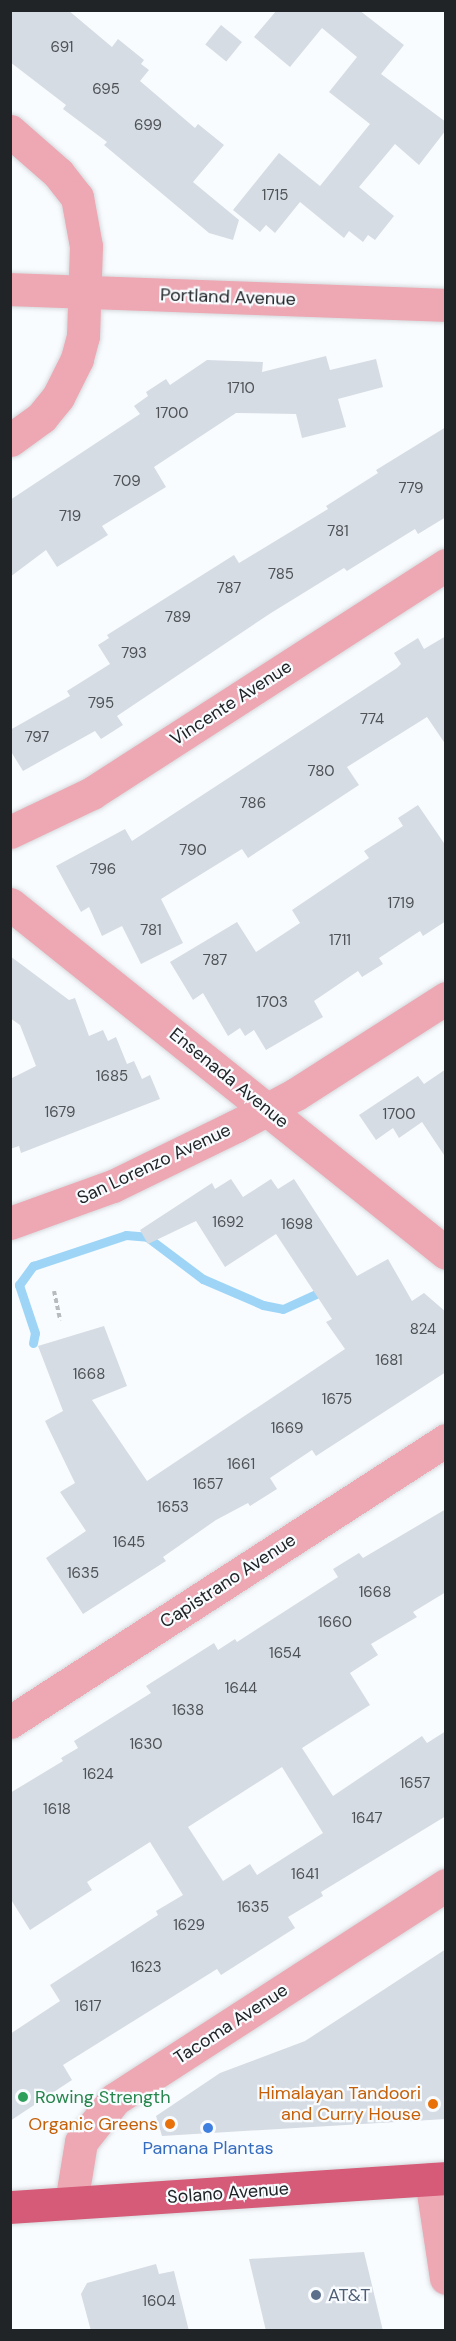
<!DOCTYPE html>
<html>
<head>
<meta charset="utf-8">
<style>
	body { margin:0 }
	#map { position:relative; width:456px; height:2341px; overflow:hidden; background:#f9fcff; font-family:"DM Sans",sans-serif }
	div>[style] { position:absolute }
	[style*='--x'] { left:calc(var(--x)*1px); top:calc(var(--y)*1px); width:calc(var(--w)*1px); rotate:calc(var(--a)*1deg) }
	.stream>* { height:9px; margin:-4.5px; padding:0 4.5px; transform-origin:4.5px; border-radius:4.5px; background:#9ed5f7 }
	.building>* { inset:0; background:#d5dce4; transform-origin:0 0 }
	.path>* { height:4px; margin-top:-2px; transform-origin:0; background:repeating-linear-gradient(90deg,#b8bbbe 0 4.5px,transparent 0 7.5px) }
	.roads { filter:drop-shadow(0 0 2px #d6d9dc) drop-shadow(0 0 2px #d6d9dc) }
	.minor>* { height:33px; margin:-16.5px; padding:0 16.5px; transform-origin:16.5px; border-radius:16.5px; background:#eda8b4 }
	.major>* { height:33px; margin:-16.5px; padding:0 16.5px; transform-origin:16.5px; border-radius:16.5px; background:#d55b78 }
	.dots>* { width:16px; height:16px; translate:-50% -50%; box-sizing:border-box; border:3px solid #f9fcff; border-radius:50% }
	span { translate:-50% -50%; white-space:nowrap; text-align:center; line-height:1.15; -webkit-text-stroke:4.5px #f9fcff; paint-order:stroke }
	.number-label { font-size:15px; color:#4e5256 }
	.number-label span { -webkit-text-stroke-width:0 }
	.street-label { font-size:18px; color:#212427 }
	.food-label { font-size:18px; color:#c56008 }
	.right { translate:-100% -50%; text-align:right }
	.leisure-label { font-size:18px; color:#27864d }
	.left { translate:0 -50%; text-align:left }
	.shop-label { font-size:18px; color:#366cbe }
	.service-label { font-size:18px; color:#4e5e75 }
	.frame { position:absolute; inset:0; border:12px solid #212427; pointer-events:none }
</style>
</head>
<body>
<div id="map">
	<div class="stream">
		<i style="--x:33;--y:1343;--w:10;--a:-79"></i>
		<i style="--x:35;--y:1333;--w:51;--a:-108.4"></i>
		<i style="--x:19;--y:1285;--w:24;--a:-54"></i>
		<i style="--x:33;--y:1266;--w:98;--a:-18.4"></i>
		<i style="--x:126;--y:1235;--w:21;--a:5"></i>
		<i style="--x:147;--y:1237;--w:70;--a:36.9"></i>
		<i style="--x:203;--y:1279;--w:65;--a:23.4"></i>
		<i style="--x:263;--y:1305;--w:20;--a:11"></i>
		<i style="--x:283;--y:1309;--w:48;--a:-24.4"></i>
	</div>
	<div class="building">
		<i style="clip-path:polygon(10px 10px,68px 10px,112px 47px,118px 39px,144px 60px,141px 64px,149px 70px,140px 81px,195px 128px,198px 124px,224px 145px,193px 182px,239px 220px,233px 240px,209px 233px,104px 145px,107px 142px,63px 109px,66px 105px,10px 62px)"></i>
		<i style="clip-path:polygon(277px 10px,359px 10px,404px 45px,381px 74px,446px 122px,446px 130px,419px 165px,395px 144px,359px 187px,394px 216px,375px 240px,368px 235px,363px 242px,349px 231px,344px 238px,300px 202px,275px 233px,266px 225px,260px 232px,233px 210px,279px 153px,320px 186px,370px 124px,329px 92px,357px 57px,322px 28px,290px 67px,254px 37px)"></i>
		<i style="left:221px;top:25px;width:27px;height:25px;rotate:39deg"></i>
		<i style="clip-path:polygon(326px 356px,330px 370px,376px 359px,383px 387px,338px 399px,346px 427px,302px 438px,296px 414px,236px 413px,154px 467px,166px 487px,102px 526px,108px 535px,57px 567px,46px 550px,10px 577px,10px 500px,140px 414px,134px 406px,148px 396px,146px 392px,166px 379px,170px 385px,207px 360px,263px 362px,262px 372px)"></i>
		<i style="clip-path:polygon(446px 427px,446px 517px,418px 534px,415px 529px,347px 571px,344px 568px,271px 613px,117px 716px,123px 725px,101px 739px,95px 731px,23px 771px,10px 750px,10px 730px,70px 696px,67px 691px,110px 664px,98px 645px,109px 638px,107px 635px,234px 555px,239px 563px,328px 509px,326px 506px,378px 473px,376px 470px)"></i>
		<i style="clip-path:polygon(446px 636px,446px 745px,427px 717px,347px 767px,359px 785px,248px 858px,242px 849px,161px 899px,183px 943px,141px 964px,122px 926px,102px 936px,89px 907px,81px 912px,56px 866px,125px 829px,132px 841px,397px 668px,401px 664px,394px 653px,418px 638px,424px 649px)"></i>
		<i style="clip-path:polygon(418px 805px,446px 846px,446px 921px,423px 936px,420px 931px,379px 958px,383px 964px,362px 977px,358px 971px,314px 1001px,323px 1017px,266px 1050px,254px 1030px,245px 1036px,240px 1028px,228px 1036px,203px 993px,193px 1000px,170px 962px,237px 922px,256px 952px,300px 923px,292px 910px,369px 858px,364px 851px,403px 826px,398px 818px)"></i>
		<i style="clip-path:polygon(10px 956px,69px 1000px,75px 998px,89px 1036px,103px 1030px,108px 1041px,116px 1037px,127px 1064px,134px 1061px,142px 1079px,150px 1075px,160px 1099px,21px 1153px,19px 1146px,10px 1149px,10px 1079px,36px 1066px,20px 1025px,10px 1018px)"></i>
		<i style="clip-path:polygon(446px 1069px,446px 1158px,422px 1122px,399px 1138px,393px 1128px,376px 1140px,359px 1115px,418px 1076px,424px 1084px)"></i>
		<i style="clip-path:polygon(231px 1179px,243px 1197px,271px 1179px,278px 1189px,294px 1179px,357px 1276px,388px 1259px,412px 1301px,424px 1293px,446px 1312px,446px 1372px,316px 1456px,312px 1450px,270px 1478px,277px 1489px,250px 1506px,248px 1503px,216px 1520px,163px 1557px,166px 1561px,83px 1614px,46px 1558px,86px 1531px,60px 1492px,75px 1483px,45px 1421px,63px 1411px,38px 1346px,104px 1326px,127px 1386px,92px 1400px,147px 1481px,345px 1349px,326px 1322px,332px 1319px,276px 1234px,225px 1267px,196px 1221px,148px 1244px,140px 1230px,212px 1183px,215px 1189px)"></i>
		<i style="clip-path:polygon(evenodd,446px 1509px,446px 1592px,413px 1612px,417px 1617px,371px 1644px,378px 1655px,350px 1673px,370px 1705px,302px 1748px,333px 1796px,422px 1736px,427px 1743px,446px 1731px,446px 1816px,321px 1892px,323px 1896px,288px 1917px,295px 1928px,221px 1975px,217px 1969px,63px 2065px,72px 2080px,10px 2121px,10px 2034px,60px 2001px,50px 1985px,158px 1915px,156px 1911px,183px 1895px,150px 1842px,87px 1882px,92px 1890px,30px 1930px,10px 1898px,10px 1793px,63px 1761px,61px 1758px,78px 1748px,74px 1741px,151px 1693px,146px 1686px,214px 1643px,218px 1650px,235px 1639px,237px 1642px,338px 1577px,333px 1569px,359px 1553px,363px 1558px,446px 1509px,282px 1767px,323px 1833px,257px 1875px,250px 1864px,223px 1881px,188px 1827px,282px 1767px)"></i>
		<i style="clip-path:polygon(446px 1949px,446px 2119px,162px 2136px,156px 2116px,220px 2073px,305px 2041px)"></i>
		<i style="clip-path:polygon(364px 2252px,383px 2331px,266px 2331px,249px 2259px)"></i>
		<i style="clip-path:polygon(156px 2264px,159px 2274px,174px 2271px,189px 2331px,91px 2331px,81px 2294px,87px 2283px)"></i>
	</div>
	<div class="path">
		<i style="--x:54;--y:1291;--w:30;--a:78"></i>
	</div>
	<div class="roads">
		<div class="minor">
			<i style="--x:10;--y:131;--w:64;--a:41.2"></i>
			<i style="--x:58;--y:173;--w:31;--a:52"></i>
			<i style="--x:77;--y:197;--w:50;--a:79.6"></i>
			<i style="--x:86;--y:246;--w:90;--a:91.9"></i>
			<i style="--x:83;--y:336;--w:24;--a:105"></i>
			<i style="--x:77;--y:359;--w:42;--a:116.6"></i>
			<i style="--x:58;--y:397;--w:26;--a:129"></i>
			<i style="--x:42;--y:417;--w:39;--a:144"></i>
			<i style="--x:10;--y:289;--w:436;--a:2.1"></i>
			<i style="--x:10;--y:832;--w:91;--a:-25.4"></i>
			<i style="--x:92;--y:793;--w:421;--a:-32.8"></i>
			<i style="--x:10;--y:904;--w:558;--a:38.68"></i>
			<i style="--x:10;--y:1223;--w:109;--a:-19.8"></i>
			<i style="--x:113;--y:1186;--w:137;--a:-26"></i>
			<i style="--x:236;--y:1126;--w:68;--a:-28.1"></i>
			<i style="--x:296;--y:1094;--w:178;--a:-32.6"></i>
			<i style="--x:10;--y:1722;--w:519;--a:-32.89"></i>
			<i style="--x:431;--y:2179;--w:100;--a:81.4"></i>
			<i style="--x:71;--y:2203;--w:62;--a:-80.7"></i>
			<i style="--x:81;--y:2142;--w:55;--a:-51.7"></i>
			<i style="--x:115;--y:2099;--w:394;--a:-32.9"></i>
		</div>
		<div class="major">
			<i style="--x:10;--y:2207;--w:437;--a:-3.8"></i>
		</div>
	</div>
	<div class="dots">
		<i style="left:23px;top:2097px;background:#2e9e5b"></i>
		<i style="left:433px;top:2104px;background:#e8710a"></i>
		<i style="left:170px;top:2124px;background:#e8710a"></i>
		<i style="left:208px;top:2128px;background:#3f7fe0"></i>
		<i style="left:316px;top:2295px;background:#5c6f8a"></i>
	</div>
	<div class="number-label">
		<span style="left:62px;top:48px">691</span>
		<span style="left:106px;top:90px">695</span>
		<span style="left:148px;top:126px">699</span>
		<span style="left:275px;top:196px">1715</span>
		<span style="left:241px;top:389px">1710</span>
		<span style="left:172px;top:414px">1700</span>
		<span style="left:127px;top:482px">709</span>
		<span style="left:411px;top:489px">779</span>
		<span style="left:70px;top:517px">719</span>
		<span style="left:338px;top:532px">781</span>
		<span style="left:281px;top:575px">785</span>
		<span style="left:229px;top:589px">787</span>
		<span style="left:178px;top:618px">789</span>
		<span style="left:134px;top:654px">793</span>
		<span style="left:101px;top:704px">795</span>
		<span style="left:372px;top:720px">774</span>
		<span style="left:37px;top:738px">797</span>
		<span style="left:321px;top:772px">780</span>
		<span style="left:253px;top:804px">786</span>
		<span style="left:193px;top:851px">790</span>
		<span style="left:103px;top:870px">796</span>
		<span style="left:401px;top:904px">1719</span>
		<span style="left:151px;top:931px">781</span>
		<span style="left:340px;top:941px">1711</span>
		<span style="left:215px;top:961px">787</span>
		<span style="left:272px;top:1003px">1703</span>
		<span style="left:112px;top:1077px">1685</span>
		<span style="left:60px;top:1113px">1679</span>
		<span style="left:399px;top:1115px">1700</span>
		<span style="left:228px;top:1223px">1692</span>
		<span style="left:297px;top:1225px">1698</span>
		<span style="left:423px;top:1330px">824</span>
		<span style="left:389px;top:1361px">1681</span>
		<span style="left:89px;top:1375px">1668</span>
		<span style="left:337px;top:1400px">1675</span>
		<span style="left:287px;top:1429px">1669</span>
		<span style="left:241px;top:1465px">1661</span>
		<span style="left:208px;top:1485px">1657</span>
		<span style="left:173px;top:1508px">1653</span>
		<span style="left:129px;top:1543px">1645</span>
		<span style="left:83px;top:1574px">1635</span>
		<span style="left:375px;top:1593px">1668</span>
		<span style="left:335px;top:1623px">1660</span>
		<span style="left:285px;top:1654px">1654</span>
		<span style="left:241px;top:1689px">1644</span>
		<span style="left:188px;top:1711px">1638</span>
		<span style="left:146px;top:1745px">1630</span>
		<span style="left:98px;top:1775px">1624</span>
		<span style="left:415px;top:1784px">1657</span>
		<span style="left:57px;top:1810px">1618</span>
		<span style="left:367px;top:1819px">1647</span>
		<span style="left:305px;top:1875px">1641</span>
		<span style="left:253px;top:1908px">1635</span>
		<span style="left:189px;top:1926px">1629</span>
		<span style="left:146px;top:1968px">1623</span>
		<span style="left:88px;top:2007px">1617</span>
		<span style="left:159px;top:2302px">1604</span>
	</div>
	<div class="street-label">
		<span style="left:228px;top:297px;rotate:2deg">Portland Avenue</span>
		<span style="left:231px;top:703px;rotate:-33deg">Vincente Avenue</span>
		<span style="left:229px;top:1078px;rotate:39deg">Ensenada Avenue</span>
		<span style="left:154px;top:1164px;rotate:-25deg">San Lorenzo Avenue</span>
		<span style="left:228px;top:1581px;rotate:-33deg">Capistrano Avenue</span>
		<span style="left:231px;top:2024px;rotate:-33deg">Tacoma Avenue</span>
		<span style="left:228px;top:2193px;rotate:-4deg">Solano Avenue</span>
	</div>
	<div class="food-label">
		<span class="right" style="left:421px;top:2104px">Himalayan Tandoori<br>and Curry House</span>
		<span class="right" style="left:158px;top:2124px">Organic Greens</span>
	</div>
	<div class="leisure-label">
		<span class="left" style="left:35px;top:2097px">Rowing Strength</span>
	</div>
	<div class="shop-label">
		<span style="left:208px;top:2148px">Pamana Plantas</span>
	</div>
	<div class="service-label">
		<span class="left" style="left:328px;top:2295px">AT&amp;T</span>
	</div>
	<div class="frame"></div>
</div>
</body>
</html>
